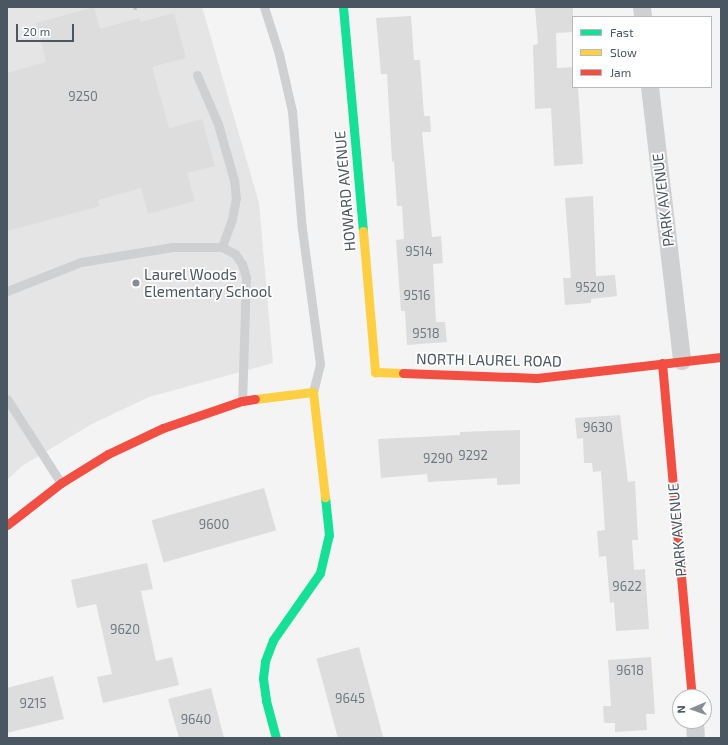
<!DOCTYPE html>
<html>
<head>
<meta charset="utf-8">
<style>
	body { margin:0 }
	#map { position:relative; width:728px; height:745px; overflow:hidden; background:#f4f4f4; font-family:"Exo 2",sans-serif }
	div>[style] { position:absolute }
	[style*='--x'] { left:calc(var(--x)*1px); top:calc(var(--y)*1px); width:calc(var(--w)*1px); rotate:calc(var(--a)*1deg) }
	.education>* { inset:0; background:#e6e5e6 }
	.building>* { inset:0; background:#ddddde; transform-origin:0 0 }
	.path>* { height:2.5px; margin-top:-1.25px; transform-origin:0; background:repeating-linear-gradient(90deg,#bcc7c4 0 3px,transparent 0 5px) }
	.lane>* { height:9px; margin:-4.5px; padding:0 4.5px; transform-origin:4.5px; border-radius:4.5px; background:#ced0d2 }
	.street>* { height:18px; margin:-9px; padding:0 9px; transform-origin:9px; border-radius:9px; background:#ced0d2 }
	.fast>* { height:9px; margin:-4.5px; padding:0 4.5px; transform-origin:4.5px; border-radius:4.5px; background:#16e098 }
	.slow>* { height:9px; margin:-4.5px; padding:0 4.5px; transform-origin:4.5px; border-radius:4.5px; background:#ffcf43 }
	.jam>* { height:9px; margin:-4.5px; padding:0 4.5px; transform-origin:4.5px; border-radius:4.5px; background:#f24e42 }
	.dots>* { width:11px; height:11px; translate:-50% -50%; box-sizing:border-box; border:2px solid #fff; border-radius:50% }
	span { translate:-50% -50%; white-space:nowrap; text-align:center; line-height:1.15; -webkit-text-stroke:3.5px #fff; paint-order:stroke }
	.number-label { font-size:13px; color:#707881 }
	.number-label span { -webkit-text-stroke-width:0 }
	.street-label { font-size:15px; color:#4a5661 }
	.poi-label { font-size:15px; color:#4a5661 }
	.left { translate:0 -50%; text-align:left }
	.frame { position:absolute; inset:0; border:8px solid #4a5661; pointer-events:none }
	.legend { position:absolute; left:572px; top:16px; width:140px; height:72px; box-sizing:border-box; background:#fff; border:1px solid #b7bbc0; margin:0; padding:5px 7px; list-style:none; font-size:12px; color:#4a5661 }
	.legend li { display:flex; align-items:center; gap:8px; height:20px }
	.legend b { width:20px; border:1px solid #b7bbc0 }
	.north { position:absolute; left:672px; top:689px; width:40px; height:40px; box-sizing:border-box; background:#fff; border:1px solid #b7bbc0; border-radius:50%; rotate:268deg; font-size:11px; font-weight:700; line-height:16px; text-align:center; color:#4a5661 }
	.north::after { content:''; display:block; margin:auto; width:14px; height:18px; background:#868d94; clip-path:polygon(50% 0,100% 100%,50% 72%,0 100%) }
	.scale { position:absolute; left:16px; top:24px; width:58px; height:18px; box-sizing:border-box; border:2px solid #4a5661; border-top:0; padding-left:5px; font-size:12px; line-height:14px; white-space:nowrap; color:#4a5661; -webkit-text-stroke:3px #fff; paint-order:stroke }
</style>
</head>
<body>
<div id="map">
	<div class="education">
		<i style="clip-path:polygon(7px 7px,202px 7px,259px 203px,273px 363px,149px 397px,92px 424px,22px 466px,7px 480px)"></i>
	</div>
	<div class="building">
		<i style="clip-path:polygon(94px 7px,100px 29px,139px 18px,141px 22px,174px 13px,186px 58px,152px 67px,169px 128px,202px 119px,215px 166px,187px 173px,195px 201px,148px 214px,141px 188px,98px 200px,100px 206px,7px 231px,7px 73px,46px 62px,36px 23px)"></i>
		<i style="clip-path:polygon(535px 7px,573px 7px,573px 32px,556px 33px,557px 68px,573px 67px,573px 87px,578px 87px,583px 164px,554px 166px,551px 108px,535px 109px,533px 45px,538px 44px)"></i>
		<i style="clip-path:polygon(411px 16px,414px 60px,420px 60px,424px 116px,430px 116px,431px 132px,422px 132px,432px 237px,441px 236px,443px 263px,433px 264px,436px 322px,445px 322px,447px 342px,407px 345px,405px 311px,401px 311px,396px 240px,404px 239px,402px 206px,397px 206px,394px 161px,392px 162px,387px 74px,381px 74px,376px 18px)"></i>
		<i style="clip-path:polygon(593px 196px,596px 276px,615px 275px,617px 296px,591px 299px,591px 303px,565px 305px,563px 278px,571px 278px,565px 198px)"></i>
		<i style="clip-path:polygon(620px 415px,628px 482px,635px 481px,638px 540px,632px 540px,634px 570px,645px 569px,649px 629px,616px 631px,614px 602px,610px 603px,606px 556px,599px 557px,597px 531px,605px 530px,601px 471px,593px 472px,592px 463px,584px 463px,583px 438px,577px 439px,575px 418px)"></i>
		<i style="clip-path:polygon(520px 430px,520px 484px,497px 485px,497px 478px,428px 482px,427px 474px,381px 478px,378px 439px,460px 435px,460px 432px)"></i>
		<i style="left:264px;top:488px;width:44px;height:117px;rotate:74deg"></i>
		<i style="clip-path:polygon(147px 563px,153px 589px,141px 591px,156px 661px,172px 657px,179px 685px,103px 703px,97px 677px,112px 674px,96px 604px,77px 608px,71px 580px)"></i>
		<i style="left:359px;top:647px;width:94px;height:44px;rotate:75deg"></i>
		<i style="clip-path:polygon(651px 657px,655px 714px,646px 714px,647px 730px,615px 732px,615px 723px,604px 723px,603px 706px,611px 706px,608px 660px)"></i>
		<i style="clip-path:polygon(53px 676px,64px 719px,7px 733px,7px 688px)"></i>
		<i style="clip-path:polygon(211px 688px,224px 738px,179px 738px,168px 699px)"></i>
	</div>
	<div class="path">
		<i style="--x:135;--y:7;--w:4;--a:76"></i>
	</div>
	<div class="lane">
		<i style="--x:264;--y:7;--w:49;--a:72.3"></i>
		<i style="--x:279;--y:54;--w:58;--a:77.2"></i>
		<i style="--x:292;--y:111;--w:118;--a:85.2"></i>
		<i style="--x:302;--y:229;--w:136;--a:82.4"></i>
		<i style="--x:320;--y:364;--w:29;--a:104"></i>
		<i style="--x:197;--y:75;--w:53;--a:66.8"></i>
		<i style="--x:218;--y:124;--w:58;--a:74.1"></i>
		<i style="--x:234;--y:180;--w:18;--a:84"></i>
		<i style="--x:236;--y:198;--w:21;--a:101"></i>
		<i style="--x:232;--y:219;--w:30;--a:110"></i>
		<i style="--x:7;--y:291;--w:79;--a:-21.4"></i>
		<i style="--x:81;--y:262;--w:93;--a:-9.3"></i>
		<i style="--x:173;--y:247;--w:49;--a:0"></i>
		<i style="--x:222;--y:247;--w:15;--a:28"></i>
		<i style="--x:235;--y:254;--w:12;--a:55"></i>
		<i style="--x:242;--y:264;--w:14;--a:73"></i>
		<i style="--x:246;--y:277;--w:124;--a:91.8"></i>
		<i style="--x:7;--y:399;--w:100;--a:57.3"></i>
	</div>
	<div class="street">
		<i style="--x:642;--y:7;--w:10;--a:84"></i>
		<i style="--x:650;--y:87;--w:276;--a:83.3"></i>
		<i style="--x:695;--y:721;--w:17;--a:87"></i>
	</div>
	<div class="fast">
		<i style="--x:343;--y:7;--w:225;--a:84.9"></i>
		<i style="--x:276;--y:738;--w:39;--a:-105"></i>
		<i style="--x:266;--y:700;--w:22;--a:-98"></i>
		<i style="--x:263;--y:678;--w:17;--a:-83"></i>
		<i style="--x:265;--y:661;--w:22;--a:-69"></i>
		<i style="--x:273;--y:640;--w:82;--a:-55"></i>
		<i style="--x:320;--y:573;--w:39;--a:-77"></i>
		<i style="--x:329;--y:535;--w:38;--a:-96"></i>
	</div>
	<div class="slow">
		<i style="--x:363;--y:231;--w:142;--a:85.1"></i>
		<i style="--x:375;--y:372;--w:28;--a:2"></i>
		<i style="--x:255;--y:399;--w:58;--a:-6.9"></i>
		<i style="--x:313;--y:392;--w:106;--a:83.5"></i>
	</div>
	<div class="jam">
		<i style="--x:662;--y:363;--w:335;--a:84.9"></i>
		<i style="--x:403;--y:373;--w:134;--a:2.1"></i>
		<i style="--x:537;--y:378;--w:185;--a:-6.5"></i>
		<i style="--x:7;--y:525;--w:68;--a:-37.9"></i>
		<i style="--x:61;--y:483;--w:55;--a:-31.7"></i>
		<i style="--x:108;--y:454;--w:61;--a:-25.3"></i>
		<i style="--x:163;--y:428;--w:83;--a:-18.9"></i>
		<i style="--x:242;--y:401;--w:13;--a:-9"></i>
	</div>
	<div class="dots">
		<i style="left:136px;top:283px;background:#868d94"></i>
	</div>
	<div class="number-label">
		<span style="left:83px;top:96px">9250</span>
		<span style="left:419px;top:251px">9514</span>
		<span style="left:590px;top:287px">9520</span>
		<span style="left:417px;top:295px">9516</span>
		<span style="left:426px;top:333px">9518</span>
		<span style="left:598px;top:427px">9630</span>
		<span style="left:473px;top:455px">9292</span>
		<span style="left:438px;top:458px">9290</span>
		<span style="left:214px;top:524px">9600</span>
		<span style="left:627px;top:586px">9622</span>
		<span style="left:125px;top:629px">9620</span>
		<span style="left:630px;top:670px">9618</span>
		<span style="left:350px;top:698px">9645</span>
		<span style="left:33px;top:703px">9215</span>
		<span style="left:196px;top:719px">9640</span>
	</div>
	<div class="street-label">
		<span style="left:345px;top:191px;rotate:-95deg">HOWARD AVENUE</span>
		<span style="left:663px;top:200px;rotate:-97deg">PARK AVENUE</span>
		<span style="left:489px;top:360px;rotate:1deg">NORTH LAUREL ROAD</span>
		<span style="left:677px;top:530px;rotate:-95deg">PARK AVENUE</span>
	</div>
	<div class="poi-label">
		<span class="left" style="left:144px;top:283px">Laurel Woods<br>Elementary School</span>
	</div>
	<div class="frame"></div>
	<ul class="legend">
	<li><b style="height:5px;background:#16e098"></b>Fast</li>
	<li><b style="height:5px;background:#ffcf43"></b>Slow</li>
	<li><b style="height:5px;background:#f24e42"></b>Jam</li>
	</ul>
	<div class="north">N</div>
	<div class="scale">20 m</div>
</div>
</body>
</html>
